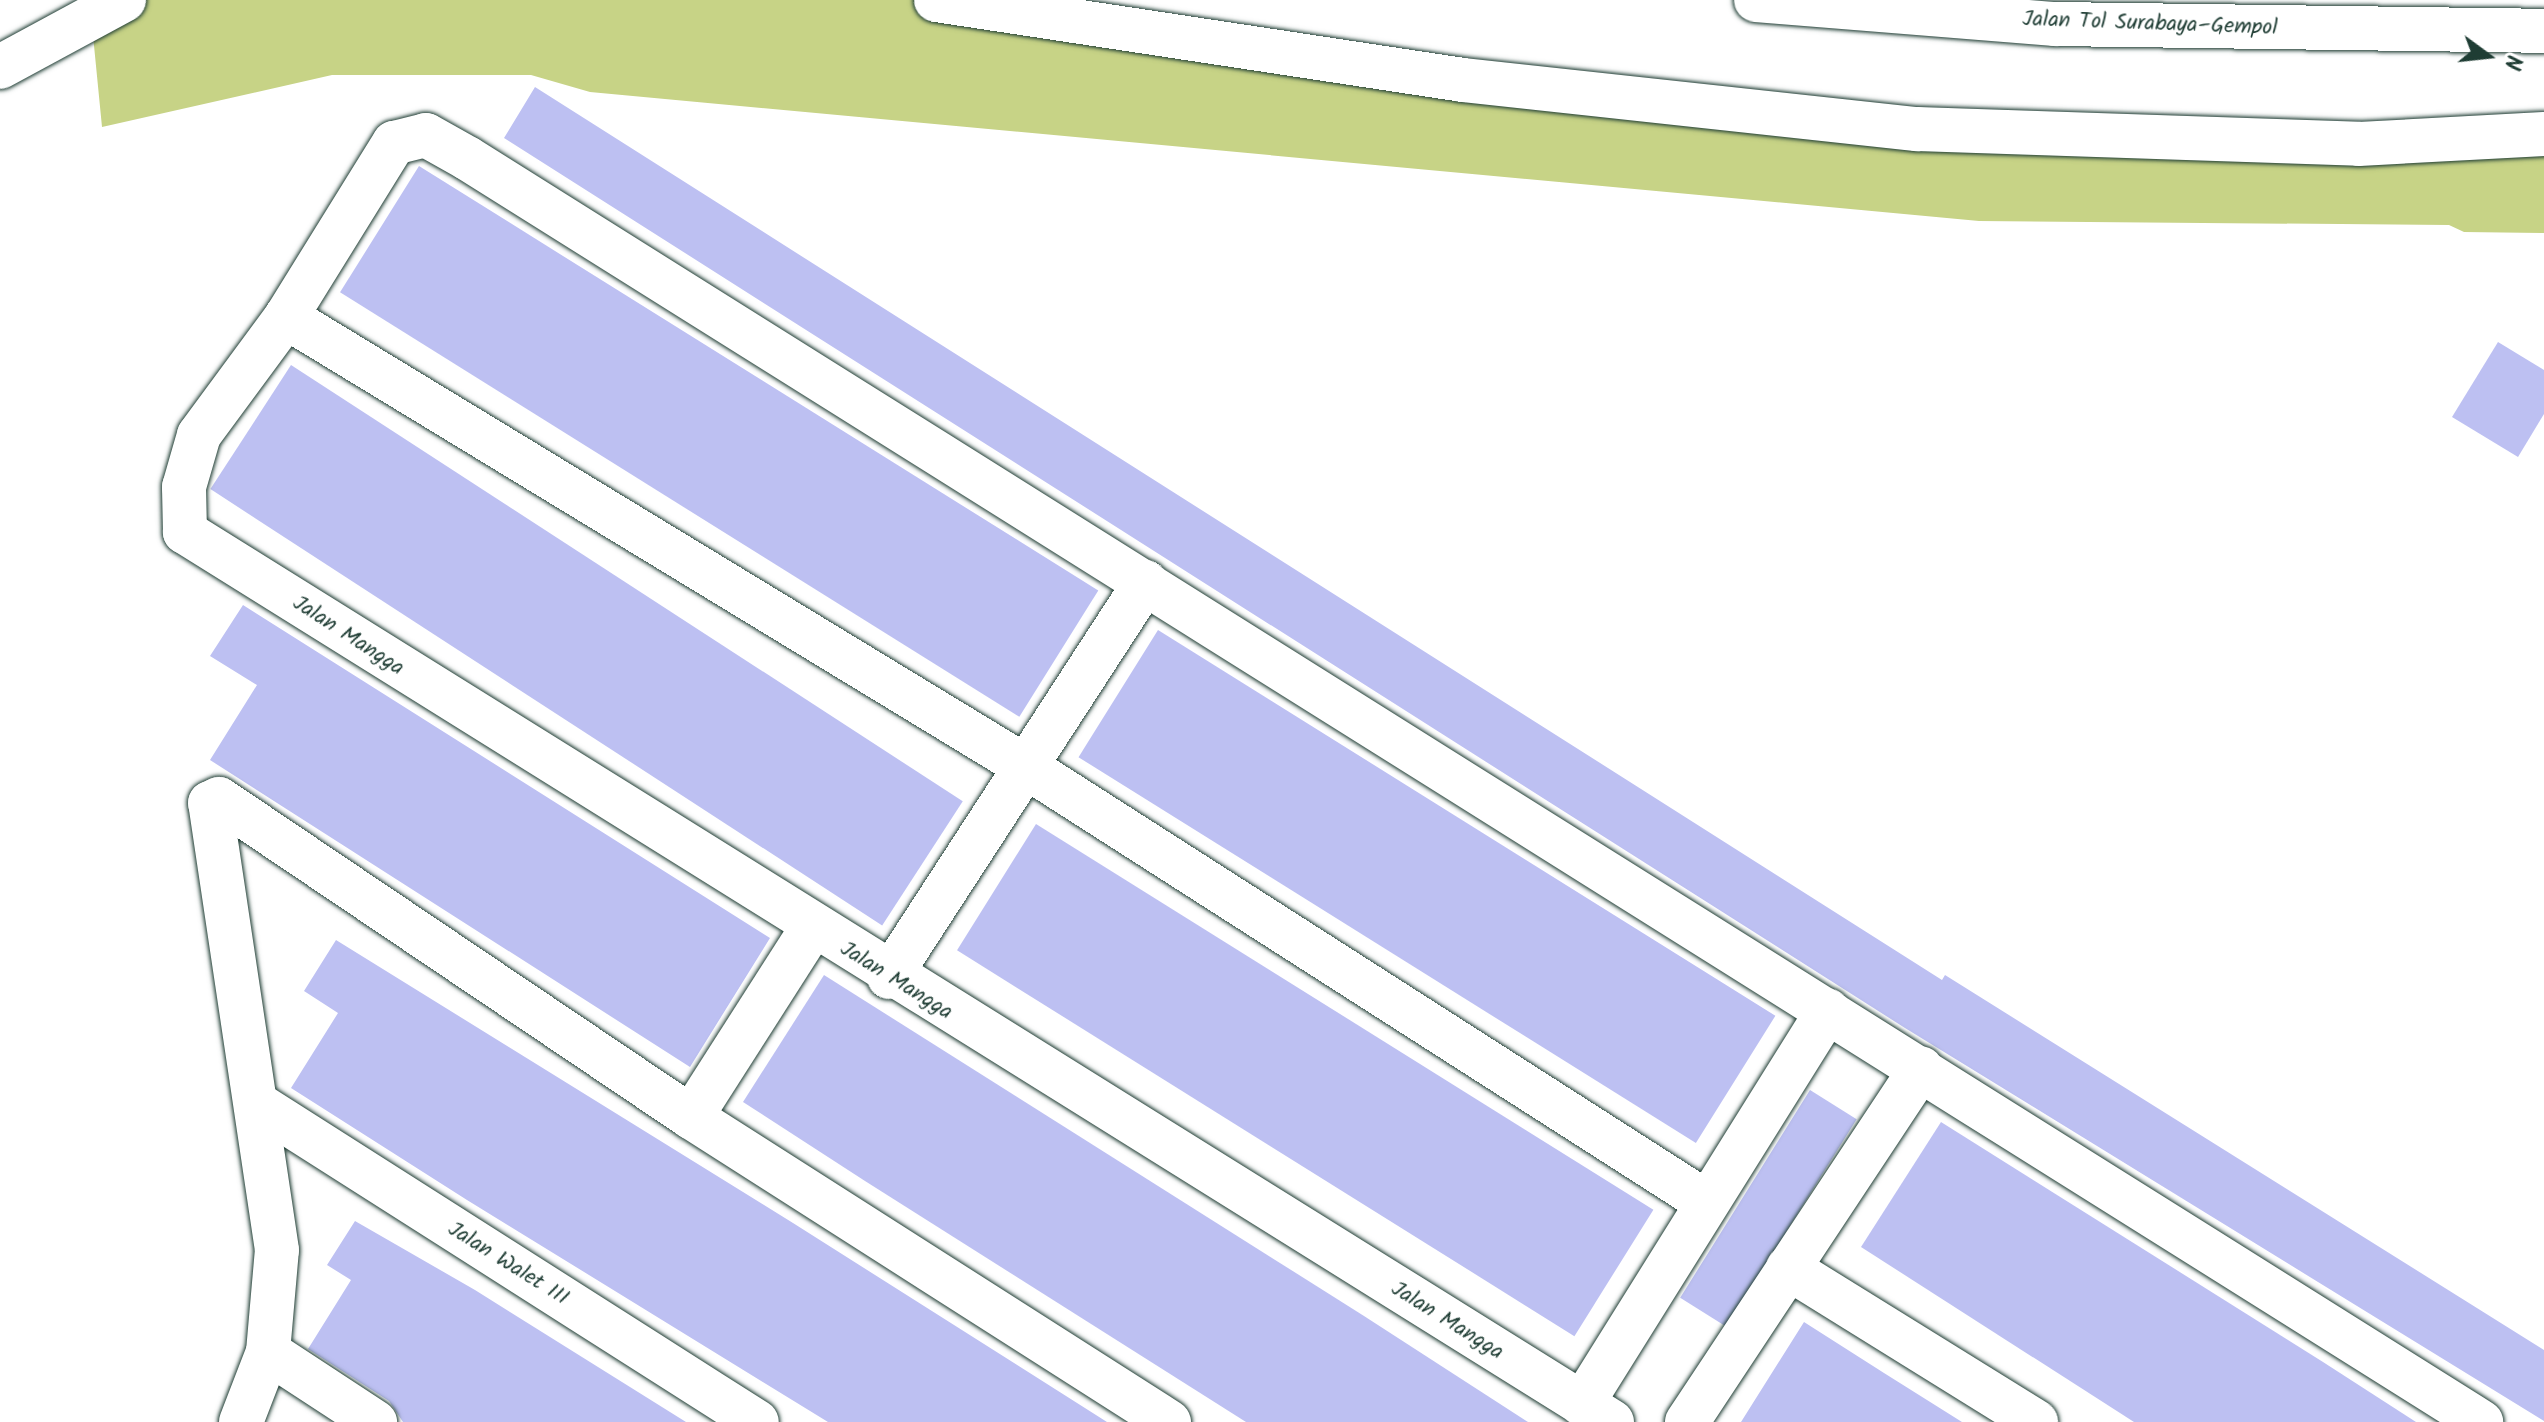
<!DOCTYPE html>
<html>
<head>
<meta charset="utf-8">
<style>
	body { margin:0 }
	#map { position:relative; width:2544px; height:1422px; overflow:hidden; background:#fff; font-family:Kalam,sans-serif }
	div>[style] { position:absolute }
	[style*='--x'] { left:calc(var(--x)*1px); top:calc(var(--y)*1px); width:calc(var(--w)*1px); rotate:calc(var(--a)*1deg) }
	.green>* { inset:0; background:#c7d386 }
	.building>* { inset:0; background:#bdc0f2; transform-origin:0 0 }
	.roads { filter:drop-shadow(0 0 2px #1f3d34) drop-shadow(0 0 2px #1f3d34) }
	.minor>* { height:44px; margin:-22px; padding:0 22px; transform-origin:22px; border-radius:22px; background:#fff }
	.motorway>* { height:44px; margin:-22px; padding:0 22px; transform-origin:22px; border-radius:22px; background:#fff }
	span { translate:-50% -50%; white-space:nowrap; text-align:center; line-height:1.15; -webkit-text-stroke:8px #fff; paint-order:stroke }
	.street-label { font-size:22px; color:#1f3d34 }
	.north { position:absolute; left:2448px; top:16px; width:80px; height:80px; -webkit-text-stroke:6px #fff; paint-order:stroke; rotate:105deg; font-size:22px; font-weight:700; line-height:32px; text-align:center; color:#1f3d34 }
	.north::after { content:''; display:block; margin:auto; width:28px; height:36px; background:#1f3d34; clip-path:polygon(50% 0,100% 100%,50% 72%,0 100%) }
</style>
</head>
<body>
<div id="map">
	<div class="green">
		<i style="clip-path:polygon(124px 0,936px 0,1917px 129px,2544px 134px,2544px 233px,2464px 232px,2449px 225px,1979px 221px,590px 92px,531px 75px,332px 75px,102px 127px,91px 15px)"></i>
	</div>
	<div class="building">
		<i style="clip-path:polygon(535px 87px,1942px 980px,1945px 975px,2544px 1350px,2544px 1421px,1905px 1028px,504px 138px)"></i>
		<i style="left:419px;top:166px;width:801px;height:149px;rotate:32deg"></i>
		<i style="clip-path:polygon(2498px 342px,2544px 370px,2544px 414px,2518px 457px,2452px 417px)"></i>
		<i style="left:291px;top:365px;width:801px;height:148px;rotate:33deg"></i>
		<i style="clip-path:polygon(243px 605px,770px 938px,690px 1067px,210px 760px,257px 685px,210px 656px)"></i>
		<i style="left:1158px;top:630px;width:728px;height:150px;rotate:32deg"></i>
		<i style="left:1036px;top:824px;width:728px;height:149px;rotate:32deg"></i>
		<i style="clip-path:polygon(336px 940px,793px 1223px,1107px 1422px,828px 1422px,467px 1200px,291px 1088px,338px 1013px,304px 991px)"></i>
		<i style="clip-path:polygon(824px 975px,1364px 1316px,1528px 1422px,1246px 1422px,865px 1181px,743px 1102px)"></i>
		<i style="left:1810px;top:1090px;width:55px;height:245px;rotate:32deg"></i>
		<i style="clip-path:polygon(1941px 1122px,2323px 1362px,2416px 1422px,2134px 1422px,1861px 1247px)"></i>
		<i style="clip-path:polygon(355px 1221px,475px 1290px,686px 1422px,403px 1422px,389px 1401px,308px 1349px,351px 1280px,327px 1265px)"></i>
		<i style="clip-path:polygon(1804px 1322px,1884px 1373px,1962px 1422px,1741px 1422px)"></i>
	</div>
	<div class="roads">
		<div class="minor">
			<i style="--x:286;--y:317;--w:868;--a:31.29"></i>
			<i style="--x:1028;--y:768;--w:805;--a:32.62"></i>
			<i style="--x:889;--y:977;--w:471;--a:-57"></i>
			<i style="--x:259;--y:1105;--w:590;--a:32.48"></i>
			<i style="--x:691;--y:1117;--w:224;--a:-57.4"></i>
			<i style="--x:1788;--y:1268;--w:292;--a:31.8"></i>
			<i style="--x:268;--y:1352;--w:128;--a:33.2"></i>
			<i style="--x:1582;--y:1404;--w:464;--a:-58"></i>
			<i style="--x:241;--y:1422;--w:75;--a:-68.9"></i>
			<i style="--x:268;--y:1352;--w:102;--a:-85"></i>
			<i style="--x:277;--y:1250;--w:452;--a:-98.5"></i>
			<i style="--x:210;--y:803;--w:10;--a:-24"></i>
			<i style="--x:219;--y:799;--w:569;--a:33.97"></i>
			<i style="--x:691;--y:1117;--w:567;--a:32.54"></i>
			<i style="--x:1612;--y:1422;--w:1682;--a:-148.05"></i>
			<i style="--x:185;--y:532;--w:45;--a:-91.3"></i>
			<i style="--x:184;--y:487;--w:54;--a:-73.9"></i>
			<i style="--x:199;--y:435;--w:147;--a:-53.6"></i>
			<i style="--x:286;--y:317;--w:205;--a:-58.2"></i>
			<i style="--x:394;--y:143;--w:33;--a:-14"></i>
			<i style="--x:426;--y:135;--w:47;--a:29.3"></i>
			<i style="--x:467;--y:158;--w:2378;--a:32.11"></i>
			<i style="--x:1687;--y:1422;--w:424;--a:-56.5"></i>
		</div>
		<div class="motorway">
			<i style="--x:936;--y:0;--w:533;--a:8.63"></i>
			<i style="--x:1463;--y:80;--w:457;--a:6.2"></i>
			<i style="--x:1917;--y:129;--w:442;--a:1.9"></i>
			<i style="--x:2359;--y:144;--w:185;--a:-3.1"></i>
			<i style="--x:1756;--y:0;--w:300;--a:4.6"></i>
			<i style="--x:2055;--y:24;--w:489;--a:0.8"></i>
			<i style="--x:0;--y:67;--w:141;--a:-28.4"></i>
		</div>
	</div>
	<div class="street-label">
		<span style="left:2150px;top:24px;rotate:2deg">Jalan Tol Surabaya–Gempol</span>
		<span style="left:348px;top:636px;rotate:33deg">Jalan Mangga</span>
		<span style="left:896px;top:981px;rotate:32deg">Jalan Mangga</span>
		<span style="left:508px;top:1264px;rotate:32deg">Jalan Walet III</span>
		<span style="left:1447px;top:1321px;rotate:32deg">Jalan Mangga</span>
	</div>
	<div class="north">N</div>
</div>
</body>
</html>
